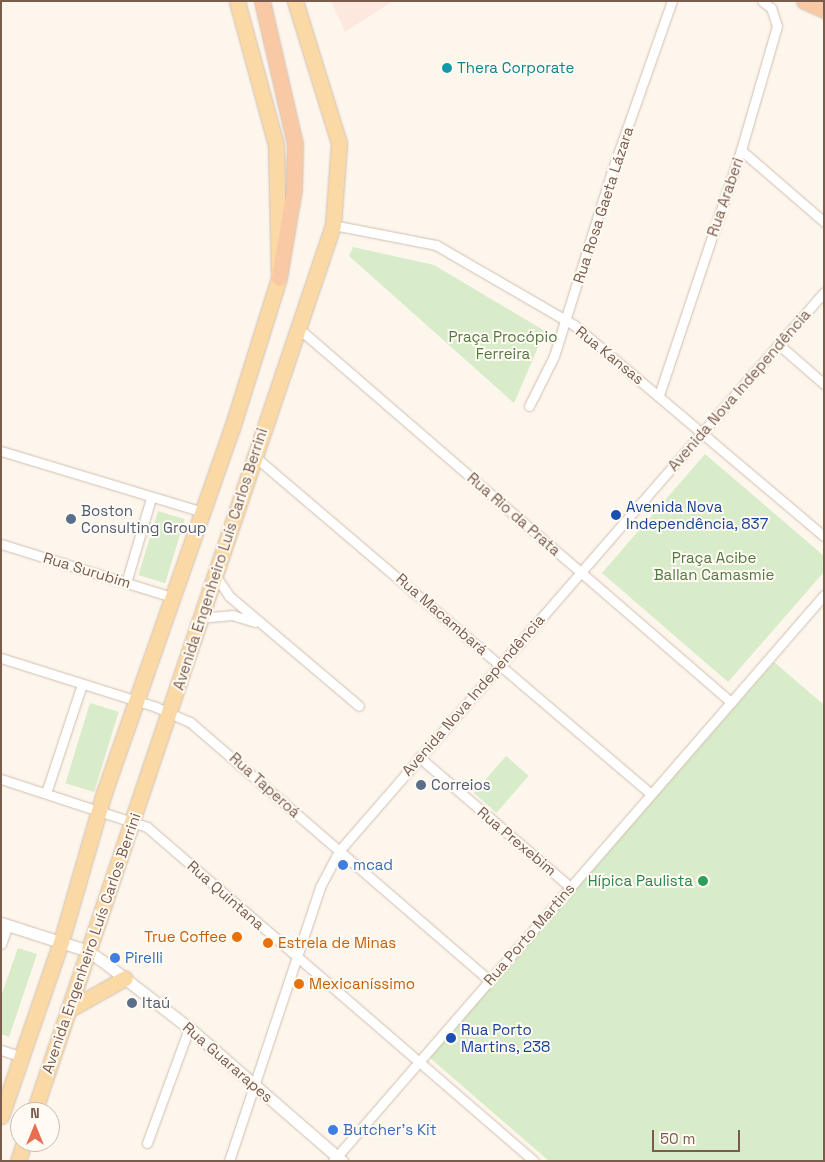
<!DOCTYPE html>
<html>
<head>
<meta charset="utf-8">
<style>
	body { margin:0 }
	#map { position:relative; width:825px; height:1162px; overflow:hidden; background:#fdf6ec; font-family:"Space Grotesk",sans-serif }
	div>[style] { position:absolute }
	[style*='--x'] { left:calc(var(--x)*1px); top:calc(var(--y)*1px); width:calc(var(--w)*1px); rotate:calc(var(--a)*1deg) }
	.commercial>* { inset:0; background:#fde8e0 }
	.green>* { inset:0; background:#d8ecc9; transform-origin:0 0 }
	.roads { filter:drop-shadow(0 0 1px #d1beb0) drop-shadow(0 0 1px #d1beb0) }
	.minor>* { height:9px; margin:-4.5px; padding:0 4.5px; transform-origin:4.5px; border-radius:4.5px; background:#fff }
	.tertiary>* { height:11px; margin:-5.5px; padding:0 5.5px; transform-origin:5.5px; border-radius:5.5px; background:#fff }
	.primary>* { height:15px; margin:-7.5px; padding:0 7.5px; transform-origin:7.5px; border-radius:7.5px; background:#fbd9a5 }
	.trunk>* { height:15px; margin:-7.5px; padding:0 7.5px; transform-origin:7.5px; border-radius:7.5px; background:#f9c8a4 }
	.dots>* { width:14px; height:14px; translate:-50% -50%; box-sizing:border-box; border:2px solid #fffaf3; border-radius:50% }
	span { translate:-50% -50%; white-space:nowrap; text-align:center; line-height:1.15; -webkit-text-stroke:4px #fffaf3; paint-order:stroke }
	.culture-label { font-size:15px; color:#0d838f }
	.left { translate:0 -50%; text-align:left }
	.street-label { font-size:15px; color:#7a5c4d }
	.park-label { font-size:15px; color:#537a41 }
	.transit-label { font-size:15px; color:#164399 }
	.service-label { font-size:15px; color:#4e5e75 }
	.shop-label { font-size:15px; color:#366cbe }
	.leisure-label { font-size:15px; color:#27864d }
	.right { translate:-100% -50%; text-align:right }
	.food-label { font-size:15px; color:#c56008 }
	.frame { position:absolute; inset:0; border:2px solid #7a5c4d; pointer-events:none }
	.north { position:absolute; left:10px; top:1102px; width:50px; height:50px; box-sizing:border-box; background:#fffaf3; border:1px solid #cabbb1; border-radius:50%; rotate:0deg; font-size:14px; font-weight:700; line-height:20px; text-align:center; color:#7a5c4d }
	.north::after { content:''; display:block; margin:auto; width:18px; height:22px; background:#e76f51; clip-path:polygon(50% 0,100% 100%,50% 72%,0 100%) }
	.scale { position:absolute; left:652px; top:1130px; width:88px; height:22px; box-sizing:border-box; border:2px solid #7a5c4d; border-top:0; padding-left:6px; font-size:15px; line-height:18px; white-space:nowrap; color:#7a5c4d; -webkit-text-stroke:4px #fffaf3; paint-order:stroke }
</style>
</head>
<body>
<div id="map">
	<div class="commercial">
		<i style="clip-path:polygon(331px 1px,393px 1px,345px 32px)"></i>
	</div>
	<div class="green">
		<i style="clip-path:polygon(353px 247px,434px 265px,545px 331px,514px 403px,349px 256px)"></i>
		<i style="clip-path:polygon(705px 454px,824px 556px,824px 572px,728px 682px,602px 573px)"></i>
		<i style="left:158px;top:511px;width:28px;height:67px;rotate:17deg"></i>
		<i style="clip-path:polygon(774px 662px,824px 705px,824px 1161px,549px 1161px,429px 1057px)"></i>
		<i style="left:90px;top:703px;width:30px;height:84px;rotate:17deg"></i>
		<i style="left:506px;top:756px;width:30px;height:49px;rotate:41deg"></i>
		<i style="clip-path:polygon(18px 948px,37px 954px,9px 1037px,1px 1034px,1px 996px)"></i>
	</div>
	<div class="roads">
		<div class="minor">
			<i style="--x:741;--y:150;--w:110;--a:40.9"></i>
			<i style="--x:333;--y:225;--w:105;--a:11"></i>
			<i style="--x:436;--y:245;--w:160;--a:30.1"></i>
			<i style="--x:574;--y:325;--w:327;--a:40.2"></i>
			<i style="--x:297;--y:327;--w:574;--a:40.83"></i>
			<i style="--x:778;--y:344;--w:61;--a:41"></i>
			<i style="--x:659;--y:395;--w:258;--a:-71.5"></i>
			<i style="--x:741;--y:150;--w:129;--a:-73.8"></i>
			<i style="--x:777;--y:26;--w:19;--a:-108"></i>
			<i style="--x:771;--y:8;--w:11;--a:-142"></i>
			<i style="--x:529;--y:406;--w:56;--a:-63.4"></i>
			<i style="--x:554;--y:356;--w:194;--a:-72.6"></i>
			<i style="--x:612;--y:171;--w:180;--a:-70.6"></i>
			<i style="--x:1;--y:451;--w:211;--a:16.8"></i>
			<i style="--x:254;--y:456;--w:521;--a:40.41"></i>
			<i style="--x:1;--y:544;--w:179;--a:17.2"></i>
			<i style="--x:215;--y:575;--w:25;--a:56"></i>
			<i style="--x:229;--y:596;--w:170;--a:40.2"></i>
			<i style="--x:126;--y:583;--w:89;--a:-73.6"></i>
			<i style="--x:199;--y:618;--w:33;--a:-5"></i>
			<i style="--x:232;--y:615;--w:24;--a:17"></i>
			<i style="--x:1;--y:658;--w:163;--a:17.5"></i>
			<i style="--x:156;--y:707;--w:37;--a:24"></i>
			<i style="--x:190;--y:722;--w:395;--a:40.8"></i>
			<i style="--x:419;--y:757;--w:199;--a:40.7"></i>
			<i style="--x:1;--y:779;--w:154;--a:18.2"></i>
			<i style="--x:147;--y:827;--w:511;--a:40.8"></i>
			<i style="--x:46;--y:793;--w:115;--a:-71.7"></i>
			<i style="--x:1;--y:944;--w:20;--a:-70"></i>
			<i style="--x:1;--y:1050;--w:22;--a:18"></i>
			<i style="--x:147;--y:1143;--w:122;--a:-69.9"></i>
			<i style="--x:229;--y:1161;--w:289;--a:-71.6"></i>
			<i style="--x:320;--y:887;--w:41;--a:-62.2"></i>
			<i style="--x:339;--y:851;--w:740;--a:-49.05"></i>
			<i style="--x:333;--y:1161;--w:749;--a:-49.06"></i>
		</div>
		<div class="tertiary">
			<i style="--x:1;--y:923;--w:91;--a:17.8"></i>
			<i style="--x:88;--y:951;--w:16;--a:35"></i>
			<i style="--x:101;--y:960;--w:111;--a:37.7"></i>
			<i style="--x:189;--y:1028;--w:203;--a:41"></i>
		</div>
		<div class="primary">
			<i style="--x:68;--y:1010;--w:65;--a:-29.3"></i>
			<i style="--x:34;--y:1112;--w:936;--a:-71.37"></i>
			<i style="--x:333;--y:225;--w:82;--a:-85.8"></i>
			<i style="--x:339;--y:143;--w:149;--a:-107.2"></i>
			<i style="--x:1;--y:1116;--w:184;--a:-71"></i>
			<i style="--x:61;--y:942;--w:155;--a:-73.9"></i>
			<i style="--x:104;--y:793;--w:387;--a:-70.7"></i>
			<i style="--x:232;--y:428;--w:157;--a:-72.6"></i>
			<i style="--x:279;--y:278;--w:133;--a:-91.3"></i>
			<i style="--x:276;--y:145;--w:149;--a:-105.2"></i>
			<i style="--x:18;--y:1161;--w:20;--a:-72"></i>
		</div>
		<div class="trunk">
			<i style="--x:262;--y:1;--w:147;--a:77"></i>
			<i style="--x:295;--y:144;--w:45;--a:91.3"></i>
			<i style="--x:294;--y:189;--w:90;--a:99.6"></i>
			<i style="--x:804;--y:1;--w:22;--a:24"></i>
		</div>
	</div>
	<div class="dots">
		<i style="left:447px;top:68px;background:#0f9aa8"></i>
		<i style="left:616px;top:515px;background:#1a4fb4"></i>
		<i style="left:71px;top:519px;background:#5c6f8a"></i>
		<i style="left:421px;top:785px;background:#5c6f8a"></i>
		<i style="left:343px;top:865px;background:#3f7fe0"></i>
		<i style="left:703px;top:881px;background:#2e9e5b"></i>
		<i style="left:237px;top:937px;background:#e8710a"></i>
		<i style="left:268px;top:943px;background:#e8710a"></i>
		<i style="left:115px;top:958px;background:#3f7fe0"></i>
		<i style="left:299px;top:984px;background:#e8710a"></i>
		<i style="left:132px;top:1003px;background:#5c6f8a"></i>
		<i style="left:451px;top:1038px;background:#1a4fb4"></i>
		<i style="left:333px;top:1130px;background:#3f7fe0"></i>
	</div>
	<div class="culture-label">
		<span class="left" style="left:457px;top:68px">Thera Corporate</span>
	</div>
	<div class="street-label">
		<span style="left:725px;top:197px;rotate:-71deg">Rua Araberi</span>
		<span style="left:603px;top:205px;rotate:-72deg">Rua Rosa Gaeta Lázara</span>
		<span style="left:610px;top:355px;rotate:39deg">Rua Kansas</span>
		<span style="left:739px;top:390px;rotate:-49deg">Avenida Nova Independência</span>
		<span style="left:514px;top:514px;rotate:41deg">Rua Rio da Prata</span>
		<span style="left:220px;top:559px;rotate:-72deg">Avenida Engenheiro Luís Carlos Berrini</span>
		<span style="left:87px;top:570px;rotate:17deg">Rua Surubim</span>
		<span style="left:442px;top:614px;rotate:41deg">Rua Macambará</span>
		<span style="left:473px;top:695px;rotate:-49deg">Avenida Nova Independência</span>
		<span style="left:265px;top:785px;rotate:42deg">Rua Taperoá</span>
		<span style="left:517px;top:841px;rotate:40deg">Rua Prexebim</span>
		<span style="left:226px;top:895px;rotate:41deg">Rua Quintana</span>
		<span style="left:529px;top:934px;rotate:-49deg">Rua Porto Martins</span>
		<span style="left:91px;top:943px;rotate:-71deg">Avenida Engenheiro Luís Carlos Berrini</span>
		<span style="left:228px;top:1062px;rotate:41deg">Rua Guararapes</span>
	</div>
	<div class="park-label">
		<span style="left:503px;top:345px">Praça Procópio<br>Ferreira</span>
		<span style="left:714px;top:566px">Praça Acibe<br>Ballan Camasmie</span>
	</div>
	<div class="transit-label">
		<span class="left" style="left:626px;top:515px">Avenida Nova<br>Independência, 837</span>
		<span class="left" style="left:461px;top:1038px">Rua Porto<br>Martins, 238</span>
	</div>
	<div class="service-label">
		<span class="left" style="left:81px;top:519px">Boston<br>Consulting Group</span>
		<span class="left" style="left:431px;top:785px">Correios</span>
		<span class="left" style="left:142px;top:1003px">Itaú</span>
	</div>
	<div class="shop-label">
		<span class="left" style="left:353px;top:865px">mcad</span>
		<span class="left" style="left:125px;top:958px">Pirelli</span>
		<span class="left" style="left:343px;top:1130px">Butcher's Kit</span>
	</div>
	<div class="leisure-label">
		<span class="right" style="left:693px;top:881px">Hípica Paulista</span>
	</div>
	<div class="food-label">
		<span class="right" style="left:227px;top:937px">True Coffee</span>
		<span class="left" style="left:278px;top:943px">Estrela de Minas</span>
		<span class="left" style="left:309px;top:984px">Mexicaníssimo</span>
	</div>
	<div class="frame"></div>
	<div class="north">N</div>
	<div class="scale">50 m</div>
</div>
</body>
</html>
